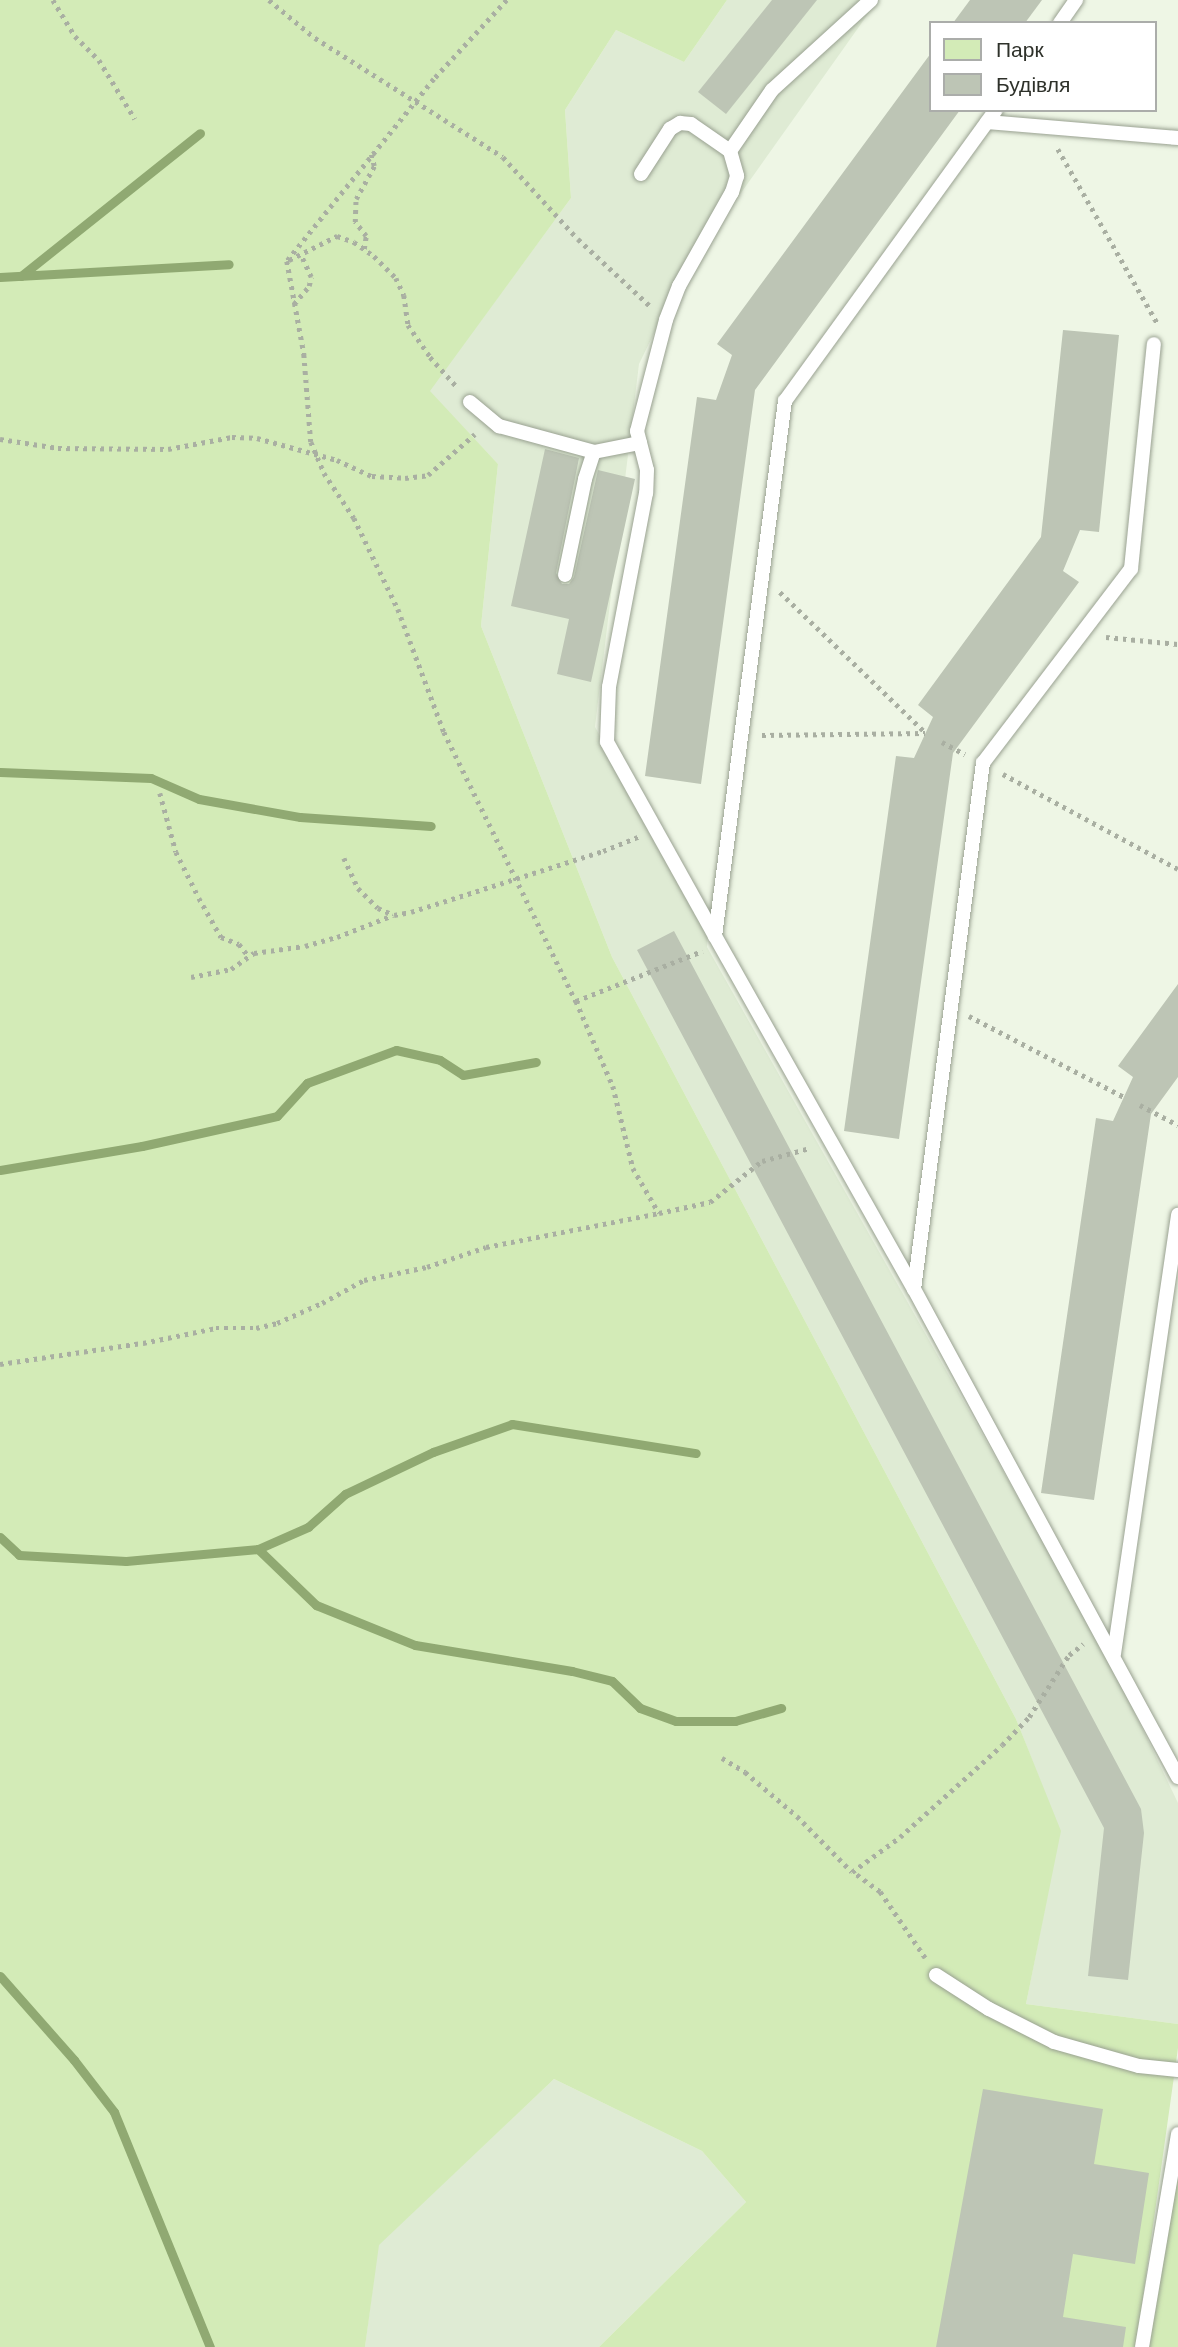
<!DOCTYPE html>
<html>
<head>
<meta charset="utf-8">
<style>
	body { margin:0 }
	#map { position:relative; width:1178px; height:2347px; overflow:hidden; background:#eef6e5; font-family:Helvetica,sans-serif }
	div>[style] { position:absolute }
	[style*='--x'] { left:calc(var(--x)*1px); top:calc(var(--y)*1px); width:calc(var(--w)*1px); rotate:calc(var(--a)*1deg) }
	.built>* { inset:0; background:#dfebd4 }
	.green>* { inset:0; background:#d3ebb7 }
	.stream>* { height:9px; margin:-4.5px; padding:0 4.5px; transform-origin:4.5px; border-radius:4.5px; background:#90a972 }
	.building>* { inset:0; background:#bdc5b5 }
	.path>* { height:4.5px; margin-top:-2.25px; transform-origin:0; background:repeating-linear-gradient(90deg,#a9afa2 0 3.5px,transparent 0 8.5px) }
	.roads { filter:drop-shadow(0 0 2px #99a191) drop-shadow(0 0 2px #99a191) }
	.lane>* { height:14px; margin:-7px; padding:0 7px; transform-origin:7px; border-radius:7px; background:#fff }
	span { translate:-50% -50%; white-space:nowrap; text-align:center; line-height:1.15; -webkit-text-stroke:5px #fff; paint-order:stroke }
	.legend { position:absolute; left:929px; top:21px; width:228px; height:91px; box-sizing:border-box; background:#fff; border:2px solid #abadaa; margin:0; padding:9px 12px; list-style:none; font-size:21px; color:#2e312a }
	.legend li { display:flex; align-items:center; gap:14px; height:35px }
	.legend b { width:35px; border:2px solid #abadaa }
</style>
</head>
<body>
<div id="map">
	<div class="built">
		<i style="clip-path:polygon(727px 0,878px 0,682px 276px,639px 364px,595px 727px,708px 929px,707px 947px,1108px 1657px,1178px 1803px,1178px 2024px,1026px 2004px,1060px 1831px,1016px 1719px,612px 957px,481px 626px,498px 464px,429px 391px,571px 198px,565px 110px,616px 30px,684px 62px)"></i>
		<i style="clip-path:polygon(554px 2079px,702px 2151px,746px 2202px,599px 2347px,365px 2347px,378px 2245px)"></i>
	</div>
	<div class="green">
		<i style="clip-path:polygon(0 0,727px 0,684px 62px,616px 30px,565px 110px,571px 198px,430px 391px,498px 464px,481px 626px,612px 957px,1016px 1719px,1061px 1831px,1026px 2004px,1178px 2024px,1178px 2048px,1136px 2347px,599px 2347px,746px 2202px,702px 2151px,554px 2079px,379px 2245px,365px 2347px,0 2347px)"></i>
		<i style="clip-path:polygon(1178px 2139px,1178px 2347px,1149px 2347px)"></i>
	</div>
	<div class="stream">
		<i style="--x:21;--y:276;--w:229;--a:-38.6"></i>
		<i style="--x:0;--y:277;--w:229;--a:-3.2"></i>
		<i style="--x:0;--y:772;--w:151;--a:2.3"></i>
		<i style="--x:151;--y:778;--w:52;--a:23.6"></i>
		<i style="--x:199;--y:799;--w:103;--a:10.1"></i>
		<i style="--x:300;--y:817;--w:131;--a:3.9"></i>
		<i style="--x:0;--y:1170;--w:144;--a:-9.6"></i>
		<i style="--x:142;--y:1146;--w:138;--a:-12.5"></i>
		<i style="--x:277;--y:1116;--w:45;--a:-47.7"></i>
		<i style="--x:307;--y:1083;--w:95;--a:-20.3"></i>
		<i style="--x:396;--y:1050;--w:45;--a:12.8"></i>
		<i style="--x:440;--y:1060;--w:27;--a:33"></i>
		<i style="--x:463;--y:1075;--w:74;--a:-10.1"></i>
		<i style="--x:0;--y:1537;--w:26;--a:43"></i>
		<i style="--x:19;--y:1555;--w:107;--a:3.2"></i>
		<i style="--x:126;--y:1561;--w:133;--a:-5.2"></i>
		<i style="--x:258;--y:1549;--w:81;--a:44"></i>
		<i style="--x:316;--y:1605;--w:107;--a:22"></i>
		<i style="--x:415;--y:1645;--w:159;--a:9.4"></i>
		<i style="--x:572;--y:1671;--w:41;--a:14"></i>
		<i style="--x:612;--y:1681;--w:39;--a:44"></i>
		<i style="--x:640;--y:1708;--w:38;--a:20"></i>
		<i style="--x:676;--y:1721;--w:59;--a:0"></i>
		<i style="--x:735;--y:1721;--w:48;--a:-15.8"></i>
		<i style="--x:258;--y:1549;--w:55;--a:-23.7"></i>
		<i style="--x:308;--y:1527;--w:50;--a:-41.7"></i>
		<i style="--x:345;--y:1494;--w:98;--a:-25.5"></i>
		<i style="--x:433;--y:1452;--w:84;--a:-19.5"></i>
		<i style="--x:512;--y:1424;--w:186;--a:9"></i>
		<i style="--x:0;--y:1976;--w:112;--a:48.6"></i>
		<i style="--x:74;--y:2060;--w:66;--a:52.4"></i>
		<i style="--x:114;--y:2112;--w:254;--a:67.8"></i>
	</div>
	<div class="building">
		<i style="clip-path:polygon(772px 0,817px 0,726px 114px,698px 92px)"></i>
		<i style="clip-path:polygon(970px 0,1042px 0,1025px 23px,953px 23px)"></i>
		<i style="clip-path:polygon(931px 53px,931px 110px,960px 110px,755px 390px,701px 784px,645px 776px,697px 397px,716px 400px,732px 355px,717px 344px)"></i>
		<i style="clip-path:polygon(1063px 330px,1119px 335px,1099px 532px,1080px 530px,1063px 571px,1079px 582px,953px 753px,899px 1139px,844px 1131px,896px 756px,914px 758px,933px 717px,918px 705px,1041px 537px)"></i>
		<i style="clip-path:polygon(545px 449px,579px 458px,556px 573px,562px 584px,569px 584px,574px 577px,598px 470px,635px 479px,591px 682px,557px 674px,569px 619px,511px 606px)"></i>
		<i style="clip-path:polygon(674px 931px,1141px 1809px,1144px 1833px,1128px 1980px,1088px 1976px,1104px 1828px,637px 950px)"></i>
		<i style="clip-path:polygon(1178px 984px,1178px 1077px,1151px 1114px,1094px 1500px,1041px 1493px,1096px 1118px,1113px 1121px,1133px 1077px,1118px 1066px)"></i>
		<i style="clip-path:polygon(983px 2089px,1103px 2109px,1094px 2164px,1149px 2173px,1135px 2264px,1073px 2254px,1063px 2317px,1126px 2327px,1123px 2347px,936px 2347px)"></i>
	</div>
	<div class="path">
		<i style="--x:53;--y:0;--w:42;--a:58.6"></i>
		<i style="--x:75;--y:36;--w:34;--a:45"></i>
		<i style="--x:99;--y:60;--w:69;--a:58.6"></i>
		<i style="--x:269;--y:0;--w:60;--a:39.6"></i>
		<i style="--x:315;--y:38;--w:222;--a:32.3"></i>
		<i style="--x:503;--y:157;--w:111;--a:47.6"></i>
		<i style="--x:578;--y:239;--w:98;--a:42.9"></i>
		<i style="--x:507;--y:0;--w:108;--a:132.7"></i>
		<i style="--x:434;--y:79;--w:234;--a:128.9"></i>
		<i style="--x:287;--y:261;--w:95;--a:79.6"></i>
		<i style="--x:304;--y:354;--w:88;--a:85.5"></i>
		<i style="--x:311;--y:442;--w:34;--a:67"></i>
		<i style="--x:324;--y:473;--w:54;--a:56.3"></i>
		<i style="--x:354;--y:518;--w:101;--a:64.2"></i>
		<i style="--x:398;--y:609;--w:131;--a:69.5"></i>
		<i style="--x:444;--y:732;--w:300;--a:63.9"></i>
		<i style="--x:576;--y:1001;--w:136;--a:-21.6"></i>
		<i style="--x:1058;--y:149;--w:202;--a:60.3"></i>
		<i style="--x:364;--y:249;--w:13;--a:-81"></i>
		<i style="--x:366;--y:236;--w:18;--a:-128"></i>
		<i style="--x:355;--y:222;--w:23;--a:-88"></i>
		<i style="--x:356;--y:199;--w:38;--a:-61"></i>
		<i style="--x:374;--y:166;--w:12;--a:-104"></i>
		<i style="--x:289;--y:260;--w:54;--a:-26.6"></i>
		<i style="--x:337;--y:236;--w:18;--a:19"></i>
		<i style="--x:354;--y:242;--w:24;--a:35"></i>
		<i style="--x:374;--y:256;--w:31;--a:45"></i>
		<i style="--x:396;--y:278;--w:19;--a:65"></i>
		<i style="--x:404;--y:295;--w:30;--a:82"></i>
		<i style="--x:408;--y:325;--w:39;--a:55"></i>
		<i style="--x:430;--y:357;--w:42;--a:47.9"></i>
		<i style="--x:294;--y:304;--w:23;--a:-50"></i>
		<i style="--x:309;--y:286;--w:9;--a:-77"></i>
		<i style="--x:311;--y:277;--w:23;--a:-115"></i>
		<i style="--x:0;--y:439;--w:59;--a:8.8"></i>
		<i style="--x:58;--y:448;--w:110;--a:0.5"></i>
		<i style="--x:168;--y:449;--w:65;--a:-10.6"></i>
		<i style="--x:232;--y:437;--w:25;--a:2"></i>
		<i style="--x:257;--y:438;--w:83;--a:15.4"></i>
		<i style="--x:337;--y:460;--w:38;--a:25"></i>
		<i style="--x:372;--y:476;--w:33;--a:3"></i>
		<i style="--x:405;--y:478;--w:23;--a:-7"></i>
		<i style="--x:428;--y:475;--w:62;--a:-41.1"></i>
		<i style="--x:780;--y:592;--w:203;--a:44"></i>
		<i style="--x:1106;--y:637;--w:72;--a:5.6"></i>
		<i style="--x:762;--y:735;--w:163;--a:-0.7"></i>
		<i style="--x:942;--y:742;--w:26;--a:28"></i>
		<i style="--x:1003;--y:774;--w:199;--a:28.5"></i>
		<i style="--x:160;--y:793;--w:61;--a:74.8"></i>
		<i style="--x:176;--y:852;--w:51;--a:63.4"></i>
		<i style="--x:199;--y:898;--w:45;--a:60.6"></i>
		<i style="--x:221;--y:937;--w:19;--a:21"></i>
		<i style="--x:239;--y:944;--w:16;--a:52"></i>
		<i style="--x:344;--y:858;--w:33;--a:65"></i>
		<i style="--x:358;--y:888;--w:28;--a:45"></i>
		<i style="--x:378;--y:908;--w:17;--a:24"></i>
		<i style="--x:394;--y:915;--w:17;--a:-10"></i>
		<i style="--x:411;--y:912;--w:201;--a:-17.6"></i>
		<i style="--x:603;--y:851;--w:38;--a:-22"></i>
		<i style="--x:191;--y:977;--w:41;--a:-11.3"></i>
		<i style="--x:231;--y:969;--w:28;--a:-35"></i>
		<i style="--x:254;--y:953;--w:51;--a:-7.8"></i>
		<i style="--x:305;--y:946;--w:33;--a:-16"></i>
		<i style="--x:337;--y:937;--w:60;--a:-21.4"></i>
		<i style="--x:576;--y:1001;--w:93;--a:66.5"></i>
		<i style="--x:613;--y:1086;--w:84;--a:76.3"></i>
		<i style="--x:633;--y:1168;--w:52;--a:60"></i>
		<i style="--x:659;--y:1213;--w:52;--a:-12.2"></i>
		<i style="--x:710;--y:1202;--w:66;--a:-38.3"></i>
		<i style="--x:762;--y:1161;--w:50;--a:-15.2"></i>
		<i style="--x:969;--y:1016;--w:175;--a:27.6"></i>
		<i style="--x:1140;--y:1105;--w:43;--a:27.8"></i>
		<i style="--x:0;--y:1364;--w:145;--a:-8.4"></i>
		<i style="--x:143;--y:1343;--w:75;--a:-11.6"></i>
		<i style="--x:216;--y:1328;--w:40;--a:0"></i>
		<i style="--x:256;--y:1328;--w:22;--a:-13"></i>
		<i style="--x:277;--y:1323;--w:49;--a:-24"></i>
		<i style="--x:322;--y:1303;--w:48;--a:-28.7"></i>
		<i style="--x:364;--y:1280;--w:64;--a:-11.7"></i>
		<i style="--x:427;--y:1267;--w:62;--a:-18.7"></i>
		<i style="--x:486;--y:1247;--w:176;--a:-11.1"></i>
		<i style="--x:722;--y:1758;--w:27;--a:31"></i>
		<i style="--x:745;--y:1772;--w:68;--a:40.2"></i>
		<i style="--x:797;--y:1816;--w:78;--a:45.5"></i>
		<i style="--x:925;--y:1958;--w:80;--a:-124.3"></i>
		<i style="--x:880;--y:1892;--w:34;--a:-144"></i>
		<i style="--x:852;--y:1872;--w:59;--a:-36.1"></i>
		<i style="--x:900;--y:1837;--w:137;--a:-42"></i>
		<i style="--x:1002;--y:1745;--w:39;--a:-46"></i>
		<i style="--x:1029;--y:1717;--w:74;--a:-57.2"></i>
		<i style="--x:1069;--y:1655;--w:18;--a:-38"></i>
	</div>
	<div class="roads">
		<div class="lane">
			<i style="--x:871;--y:0;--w:134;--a:137.7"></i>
			<i style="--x:772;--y:90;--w:74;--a:124.5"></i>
			<i style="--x:730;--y:151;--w:26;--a:74"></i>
			<i style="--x:737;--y:176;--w:17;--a:107"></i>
			<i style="--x:732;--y:192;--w:108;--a:119.4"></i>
			<i style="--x:679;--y:286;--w:36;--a:111"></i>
			<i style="--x:666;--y:320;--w:115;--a:104.6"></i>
			<i style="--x:637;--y:431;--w:40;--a:75.6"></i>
			<i style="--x:647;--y:470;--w:23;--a:92"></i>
			<i style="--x:646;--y:493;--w:197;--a:100.8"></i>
			<i style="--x:609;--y:687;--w:55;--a:92.1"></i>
			<i style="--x:607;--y:742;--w:222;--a:60.9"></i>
			<i style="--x:715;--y:936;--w:540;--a:-82.55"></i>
			<i style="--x:785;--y:401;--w:359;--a:-54.1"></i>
			<i style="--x:1060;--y:23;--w:28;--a:-55"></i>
			<i style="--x:987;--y:122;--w:192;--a:4.8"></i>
			<i style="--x:641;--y:174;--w:54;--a:-57.2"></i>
			<i style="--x:670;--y:129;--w:12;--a:-31"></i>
			<i style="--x:680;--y:123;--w:11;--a:5"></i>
			<i style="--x:691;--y:124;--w:47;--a:34.7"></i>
			<i style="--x:470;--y:402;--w:38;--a:40"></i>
			<i style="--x:499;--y:426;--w:98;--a:15.3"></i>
			<i style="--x:594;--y:452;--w:47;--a:-11.1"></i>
			<i style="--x:565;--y:575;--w:98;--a:-78.2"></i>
			<i style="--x:585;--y:479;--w:28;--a:-72"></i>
			<i style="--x:715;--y:936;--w:405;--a:60.6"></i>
			<i style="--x:914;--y:1289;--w:555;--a:61.59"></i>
			<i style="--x:914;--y:1289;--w:531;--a:-82.53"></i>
			<i style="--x:983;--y:763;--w:244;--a:-52.7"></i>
			<i style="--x:1131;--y:569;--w:226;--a:-84.2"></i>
			<i style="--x:1114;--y:1654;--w:444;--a:-81.7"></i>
			<i style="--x:936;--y:1975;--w:63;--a:32.7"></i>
			<i style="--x:989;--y:2009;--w:73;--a:26.9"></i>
			<i style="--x:1054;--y:2042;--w:88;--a:15.8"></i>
			<i style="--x:1139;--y:2066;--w:39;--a:6"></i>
			<i style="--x:1142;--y:2347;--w:216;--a:-80.4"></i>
		</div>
	</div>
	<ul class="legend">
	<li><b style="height:19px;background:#d3ebb7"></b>Парк</li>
	<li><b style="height:19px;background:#bdc5b5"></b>Будівля</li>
	</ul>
</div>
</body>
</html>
